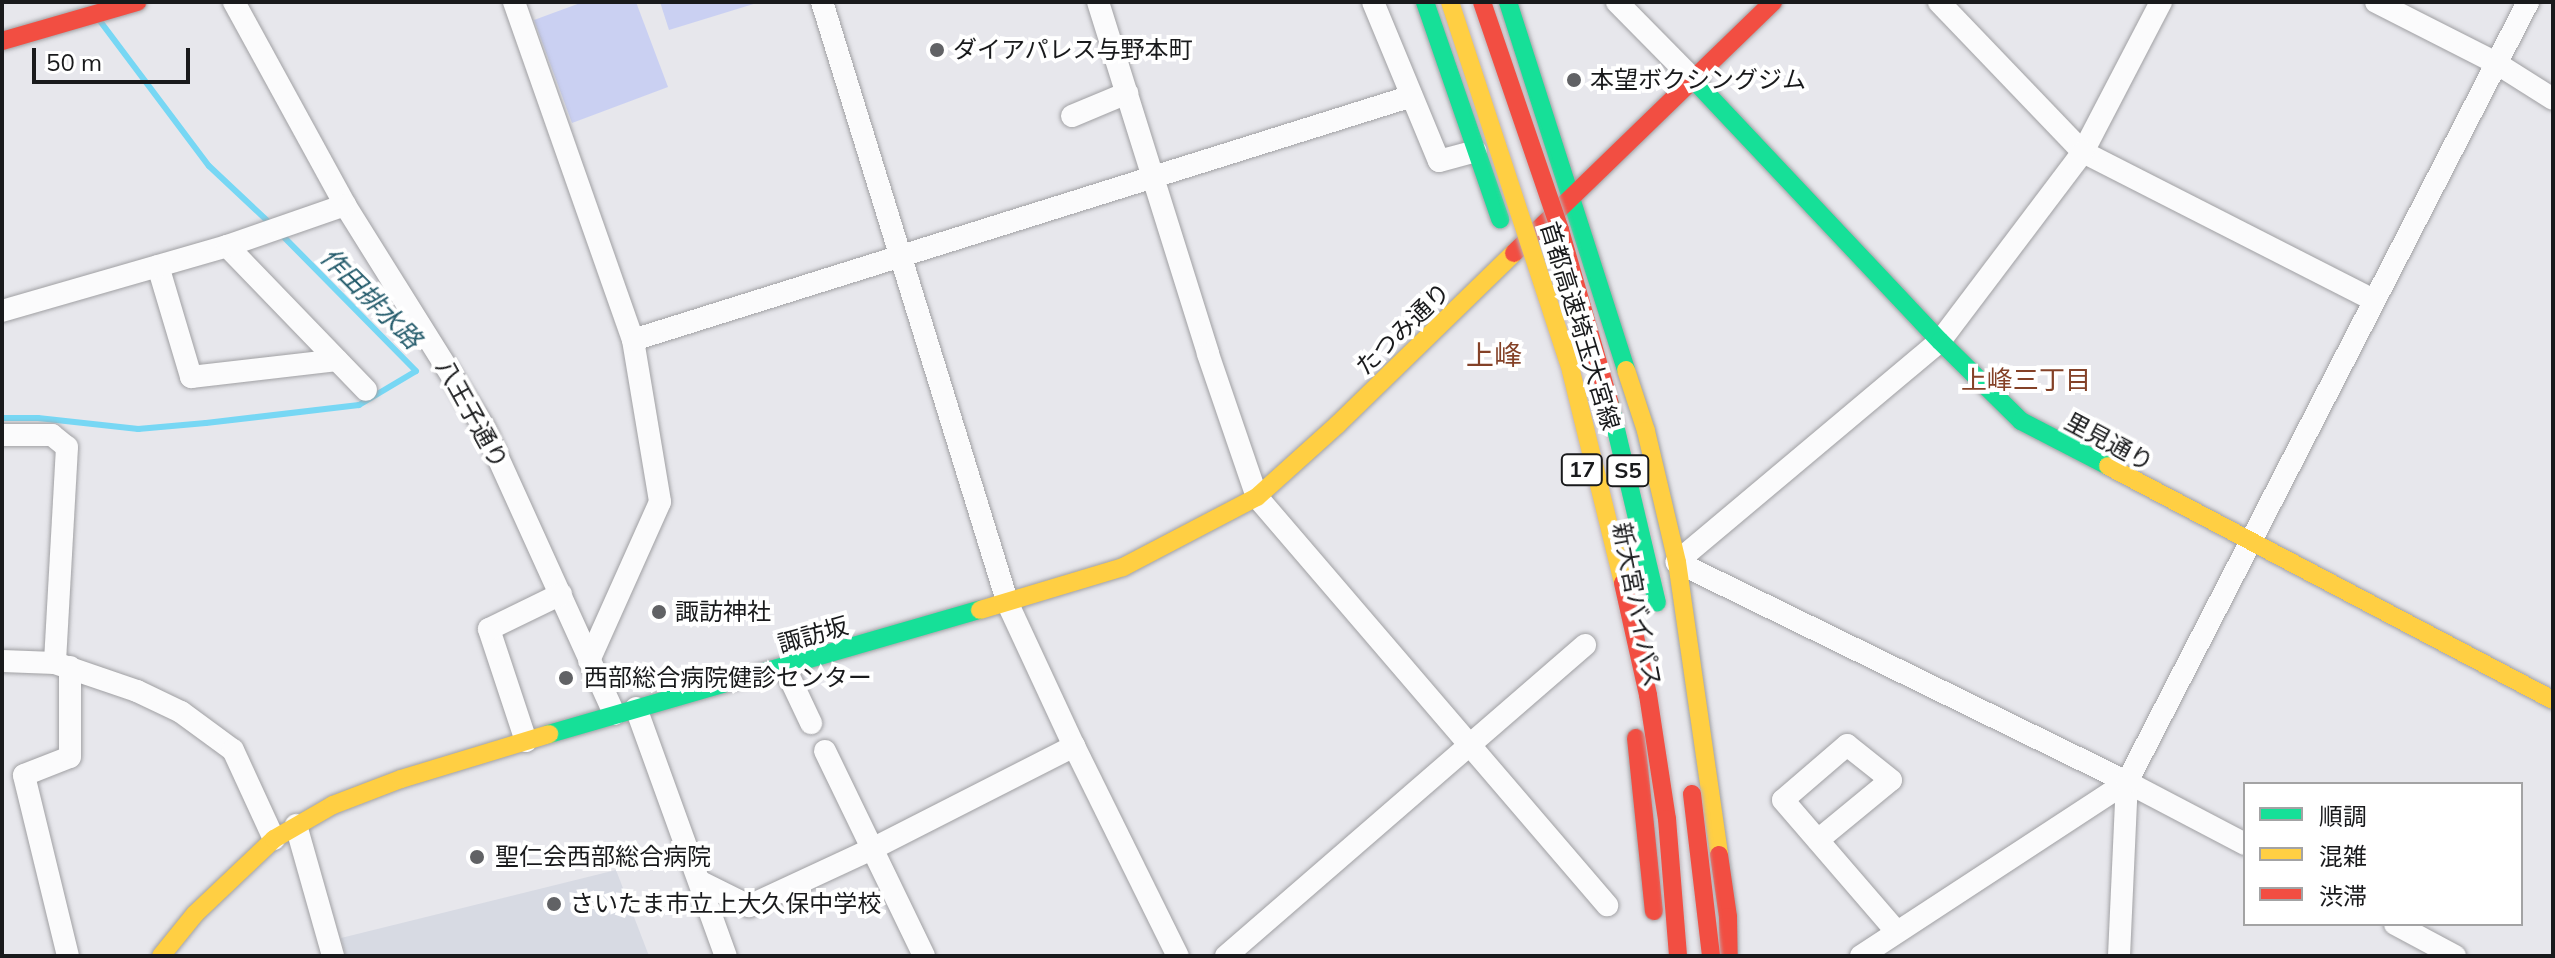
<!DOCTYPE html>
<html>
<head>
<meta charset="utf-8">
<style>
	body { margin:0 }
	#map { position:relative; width:2555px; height:958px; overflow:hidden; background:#e7e7ec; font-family:Mulish,"Noto Sans JP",sans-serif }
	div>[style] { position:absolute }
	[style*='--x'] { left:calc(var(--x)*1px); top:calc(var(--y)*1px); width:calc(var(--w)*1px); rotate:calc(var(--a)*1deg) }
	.built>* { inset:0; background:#d7dae3 }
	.green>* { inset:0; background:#cad0f2 }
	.stream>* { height:6px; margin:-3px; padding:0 3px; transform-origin:3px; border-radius:3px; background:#77d7f4 }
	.roads { filter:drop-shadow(0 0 2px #a0a0a3) drop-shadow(0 0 2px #a0a0a3) }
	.street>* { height:22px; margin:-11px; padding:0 11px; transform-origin:11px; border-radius:11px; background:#fbfbfc }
	.fast>* { height:18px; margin:-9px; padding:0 9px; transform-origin:9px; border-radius:9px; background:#16e098 }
	.slow>* { height:18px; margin:-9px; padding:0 9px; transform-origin:9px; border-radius:9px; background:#ffcf43 }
	.jam>* { height:18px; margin:-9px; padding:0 9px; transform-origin:9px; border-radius:9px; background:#f24e42 }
	.bridges { filter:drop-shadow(0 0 2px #bdb4b8) drop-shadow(0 0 2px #bdb4b8) }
	.fast-bridge>* { height:18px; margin:-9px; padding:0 9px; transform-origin:9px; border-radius:9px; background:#16e098 }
	.slow-bridge>* { height:18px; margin:-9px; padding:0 9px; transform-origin:9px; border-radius:9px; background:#ffcf43 }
	.jam-bridge>* { height:18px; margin:-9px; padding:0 9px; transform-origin:9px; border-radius:9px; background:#f24e42 }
	.dots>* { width:22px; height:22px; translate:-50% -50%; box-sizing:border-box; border:4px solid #fff; border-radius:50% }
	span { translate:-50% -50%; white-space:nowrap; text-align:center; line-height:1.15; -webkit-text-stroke:8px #fff; paint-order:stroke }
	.shield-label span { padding:2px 6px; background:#fff; border:2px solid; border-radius:6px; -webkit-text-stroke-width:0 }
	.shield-label { font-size:22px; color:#191a1c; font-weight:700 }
	.poi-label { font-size:24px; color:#191a1c }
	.left { translate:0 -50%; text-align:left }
	.street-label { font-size:24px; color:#191a1c }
	.water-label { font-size:26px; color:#255c6c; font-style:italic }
	.neighbourhood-label { font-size:26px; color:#844127 }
	.quarter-label { font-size:28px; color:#844127 }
	.frame { position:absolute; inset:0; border:4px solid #191a1c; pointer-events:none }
	.legend { position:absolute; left:2243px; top:782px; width:280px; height:144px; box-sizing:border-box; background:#fff; border:2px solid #a3a3a4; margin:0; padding:10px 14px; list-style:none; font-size:24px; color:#191a1c }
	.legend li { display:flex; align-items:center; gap:16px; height:40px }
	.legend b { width:40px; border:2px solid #a3a3a4 }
	.scale { position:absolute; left:32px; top:48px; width:158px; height:36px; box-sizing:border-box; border:4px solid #191a1c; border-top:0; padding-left:10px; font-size:24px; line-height:28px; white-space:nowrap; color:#191a1c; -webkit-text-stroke:6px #fff; paint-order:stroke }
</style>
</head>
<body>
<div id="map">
	<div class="built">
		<i style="clip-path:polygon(616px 870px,649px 956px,346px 956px,341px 938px)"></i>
	</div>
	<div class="green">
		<i style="clip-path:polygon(583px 2px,636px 2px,668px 87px,572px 123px,534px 20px)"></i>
		<i style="clip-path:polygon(660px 2px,760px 2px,669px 30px)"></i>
	</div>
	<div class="stream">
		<i style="--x:100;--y:21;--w:181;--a:53.1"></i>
		<i style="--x:209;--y:166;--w:88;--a:43.2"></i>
		<i style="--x:2;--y:418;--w:36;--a:0"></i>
		<i style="--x:38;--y:418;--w:101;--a:6.3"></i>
		<i style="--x:138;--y:429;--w:68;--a:-5"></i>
		<i style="--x:206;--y:423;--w:154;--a:-6.7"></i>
		<i style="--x:359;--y:405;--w:66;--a:-30.8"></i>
		<i style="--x:416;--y:371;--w:192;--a:-134.6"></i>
	</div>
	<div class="roads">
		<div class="street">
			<i style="--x:234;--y:2;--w:231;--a:61.3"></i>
			<i style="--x:345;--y:205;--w:264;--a:58"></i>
			<i style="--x:485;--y:429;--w:313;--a:65.6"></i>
			<i style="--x:514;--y:2;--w:358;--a:70.6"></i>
			<i style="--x:633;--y:340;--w:164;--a:80.5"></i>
			<i style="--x:660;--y:502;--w:174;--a:114.1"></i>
			<i style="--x:822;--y:2;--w:630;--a:72.83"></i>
			<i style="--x:1008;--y:604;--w:157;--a:65.1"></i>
			<i style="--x:1074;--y:746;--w:234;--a:63.7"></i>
			<i style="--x:1098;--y:2;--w:369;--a:72.6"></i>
			<i style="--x:1208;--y:354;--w:151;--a:71.1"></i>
			<i style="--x:1257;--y:497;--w:538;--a:49.38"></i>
			<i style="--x:1373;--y:2;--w:172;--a:67.5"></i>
			<i style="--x:1439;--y:161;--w:38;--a:-15"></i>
			<i style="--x:1617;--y:2;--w:108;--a:45.4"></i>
			<i style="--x:1939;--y:2;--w:208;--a:46.2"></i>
			<i style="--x:2083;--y:152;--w:326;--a:27"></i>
			<i style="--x:2161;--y:2;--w:169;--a:117.5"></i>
			<i style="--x:2083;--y:152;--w:237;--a:127.1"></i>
			<i style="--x:1940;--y:341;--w:344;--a:140"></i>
			<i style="--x:1677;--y:562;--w:501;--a:26.05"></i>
			<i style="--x:2127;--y:782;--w:133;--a:27.7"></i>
			<i style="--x:2376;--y:2;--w:135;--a:26.9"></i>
			<i style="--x:2496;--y:63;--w:67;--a:32.3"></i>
			<i style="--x:1072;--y:116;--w:60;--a:-22.7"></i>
			<i style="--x:227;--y:246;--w:200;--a:46"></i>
			<i style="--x:158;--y:266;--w:116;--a:73.4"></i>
			<i style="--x:191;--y:377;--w:147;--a:-6.6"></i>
			<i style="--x:2;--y:311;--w:234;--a:-16.1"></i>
			<i style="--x:227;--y:246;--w:125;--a:-19.2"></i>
			<i style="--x:633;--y:340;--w:816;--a:-17.39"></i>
			<i style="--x:2;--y:435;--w:50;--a:0"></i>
			<i style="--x:52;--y:435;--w:19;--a:39"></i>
			<i style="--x:67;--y:447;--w:216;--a:93.2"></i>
			<i style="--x:2;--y:661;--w:53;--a:2.2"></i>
			<i style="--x:55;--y:663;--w:87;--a:18.9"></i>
			<i style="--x:137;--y:691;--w:49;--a:25.5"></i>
			<i style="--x:181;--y:712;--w:64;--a:36.2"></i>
			<i style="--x:233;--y:750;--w:98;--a:65.3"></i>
			<i style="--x:785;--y:668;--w:61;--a:64.7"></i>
			<i style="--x:636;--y:708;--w:264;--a:70.1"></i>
			<i style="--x:526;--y:741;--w:118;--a:-108.3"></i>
			<i style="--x:489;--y:629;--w:80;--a:-25.9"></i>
			<i style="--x:825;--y:751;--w:228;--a:64.2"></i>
			<i style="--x:296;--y:825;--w:136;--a:74.2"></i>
			<i style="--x:1818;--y:840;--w:94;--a:-39.4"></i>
			<i style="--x:1891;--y:780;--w:56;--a:-141.5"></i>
			<i style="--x:1847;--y:745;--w:84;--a:139.3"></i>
			<i style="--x:1783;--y:800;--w:174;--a:49.2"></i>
			<i style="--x:701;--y:882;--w:54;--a:26.6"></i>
			<i style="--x:749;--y:906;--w:136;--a:-24.9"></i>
			<i style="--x:872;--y:849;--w:227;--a:-27"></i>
			<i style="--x:2395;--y:924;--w:68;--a:28.1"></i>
			<i style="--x:68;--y:956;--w:186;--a:-103.7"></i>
			<i style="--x:24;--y:775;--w:49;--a:-21.4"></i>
			<i style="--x:70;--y:757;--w:90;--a:-90"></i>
			<i style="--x:1226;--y:956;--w:475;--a:-40.9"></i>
			<i style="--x:1861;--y:956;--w:318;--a:-33.2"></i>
			<i style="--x:2119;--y:956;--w:174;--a:-87.4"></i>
			<i style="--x:2127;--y:782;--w:877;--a:-62.79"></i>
		</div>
		<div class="fast">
			<i style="--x:1425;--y:2;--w:230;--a:70.9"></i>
			<i style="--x:1508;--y:2;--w:386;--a:72.2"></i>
			<i style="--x:1693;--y:79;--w:360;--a:46.7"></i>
			<i style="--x:1940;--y:341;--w:114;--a:44.6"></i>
			<i style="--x:2021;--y:421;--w:98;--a:27.3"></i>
			<i style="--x:549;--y:734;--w:448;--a:-16.1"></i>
		</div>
		<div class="slow">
			<i style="--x:1626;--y:370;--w:64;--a:71.8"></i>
			<i style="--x:1646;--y:431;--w:135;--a:76.7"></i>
			<i style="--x:1677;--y:562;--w:296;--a:81.8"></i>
			<i style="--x:2108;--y:466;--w:503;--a:27.74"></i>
			<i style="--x:980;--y:610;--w:149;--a:-16.7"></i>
			<i style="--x:1123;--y:567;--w:151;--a:-27.6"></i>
			<i style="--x:1257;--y:497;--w:108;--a:-42"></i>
			<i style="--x:1337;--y:425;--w:247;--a:-44.2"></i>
			<i style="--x:161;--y:956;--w:54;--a:-51"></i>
			<i style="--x:195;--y:914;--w:109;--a:-43.5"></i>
			<i style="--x:274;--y:839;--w:68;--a:-30"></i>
			<i style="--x:333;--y:805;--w:73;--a:-20.9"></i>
			<i style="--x:401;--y:779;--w:155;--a:-16.9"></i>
		</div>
		<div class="jam">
			<i style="--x:2;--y:41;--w:141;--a:-16.1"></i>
			<i style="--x:1514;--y:253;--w:361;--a:-44.1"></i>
			<i style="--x:1636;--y:738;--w:174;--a:84.1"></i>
			<i style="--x:1719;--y:855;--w:63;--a:81.7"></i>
			<i style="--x:1728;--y:917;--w:39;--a:89"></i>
		</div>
	</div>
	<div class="bridges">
		<div class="fast-bridge">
			<i style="--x:1610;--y:404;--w:204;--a:76.7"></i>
		</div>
		<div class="slow-bridge">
			<i style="--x:1450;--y:2;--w:388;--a:71.8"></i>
			<i style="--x:1571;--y:371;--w:218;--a:76.2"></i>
		</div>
		<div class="jam-bridge">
			<i style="--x:1482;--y:2;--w:241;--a:71.1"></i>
			<i style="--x:1560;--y:230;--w:181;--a:74"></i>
			<i style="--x:1623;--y:583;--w:115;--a:77.4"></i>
			<i style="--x:1648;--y:695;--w:125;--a:81.3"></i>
			<i style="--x:1667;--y:819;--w:137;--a:85.4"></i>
			<i style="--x:1692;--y:794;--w:163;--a:83.3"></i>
		</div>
	</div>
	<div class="dots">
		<i style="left:937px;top:50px;background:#616265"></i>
		<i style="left:1574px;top:80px;background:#616265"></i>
		<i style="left:659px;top:612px;background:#616265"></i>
		<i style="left:566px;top:678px;background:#616265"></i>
		<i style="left:477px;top:857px;background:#616265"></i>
		<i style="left:554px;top:904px;background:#616265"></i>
	</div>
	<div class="shield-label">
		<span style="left:1582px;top:470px">17</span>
		<span style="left:1628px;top:471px">S5</span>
	</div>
	<div class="poi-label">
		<span class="left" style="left:953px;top:50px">ダイアパレス与野本町</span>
		<span class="left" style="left:1590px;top:80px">本望ボクシングジム</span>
		<span class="left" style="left:675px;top:612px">諏訪神社</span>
		<span class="left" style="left:584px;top:678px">西部総合病院健診センター</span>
		<span class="left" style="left:495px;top:857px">聖仁会西部総合病院</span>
		<span class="left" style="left:570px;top:904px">さいたま市立上大久保中学校</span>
	</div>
	<div class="street-label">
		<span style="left:1580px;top:326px;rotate:73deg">首都高速埼玉大宮線</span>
		<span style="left:1403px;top:329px;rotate:-44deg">たつみ通り</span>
		<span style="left:472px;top:414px;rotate:61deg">八王子通り</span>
		<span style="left:2109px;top:442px;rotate:28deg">里見通り</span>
		<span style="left:1637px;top:605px;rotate:79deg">新大宮バイパス</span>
		<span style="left:813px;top:635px;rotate:-16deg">諏訪坂</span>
	</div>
	<div class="water-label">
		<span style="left:371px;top:298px;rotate:45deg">作田排水路</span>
	</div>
	<div class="neighbourhood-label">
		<span style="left:2026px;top:380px">上峰三丁目</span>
	</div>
	<div class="quarter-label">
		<span style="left:1494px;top:355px">上峰</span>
	</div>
	<div class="frame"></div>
	<ul class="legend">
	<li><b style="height:10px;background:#16e098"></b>順調</li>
	<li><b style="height:10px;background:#ffcf43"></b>混雑</li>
	<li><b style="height:10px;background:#f24e42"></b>渋滞</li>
	</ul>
	<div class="scale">50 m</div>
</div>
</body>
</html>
